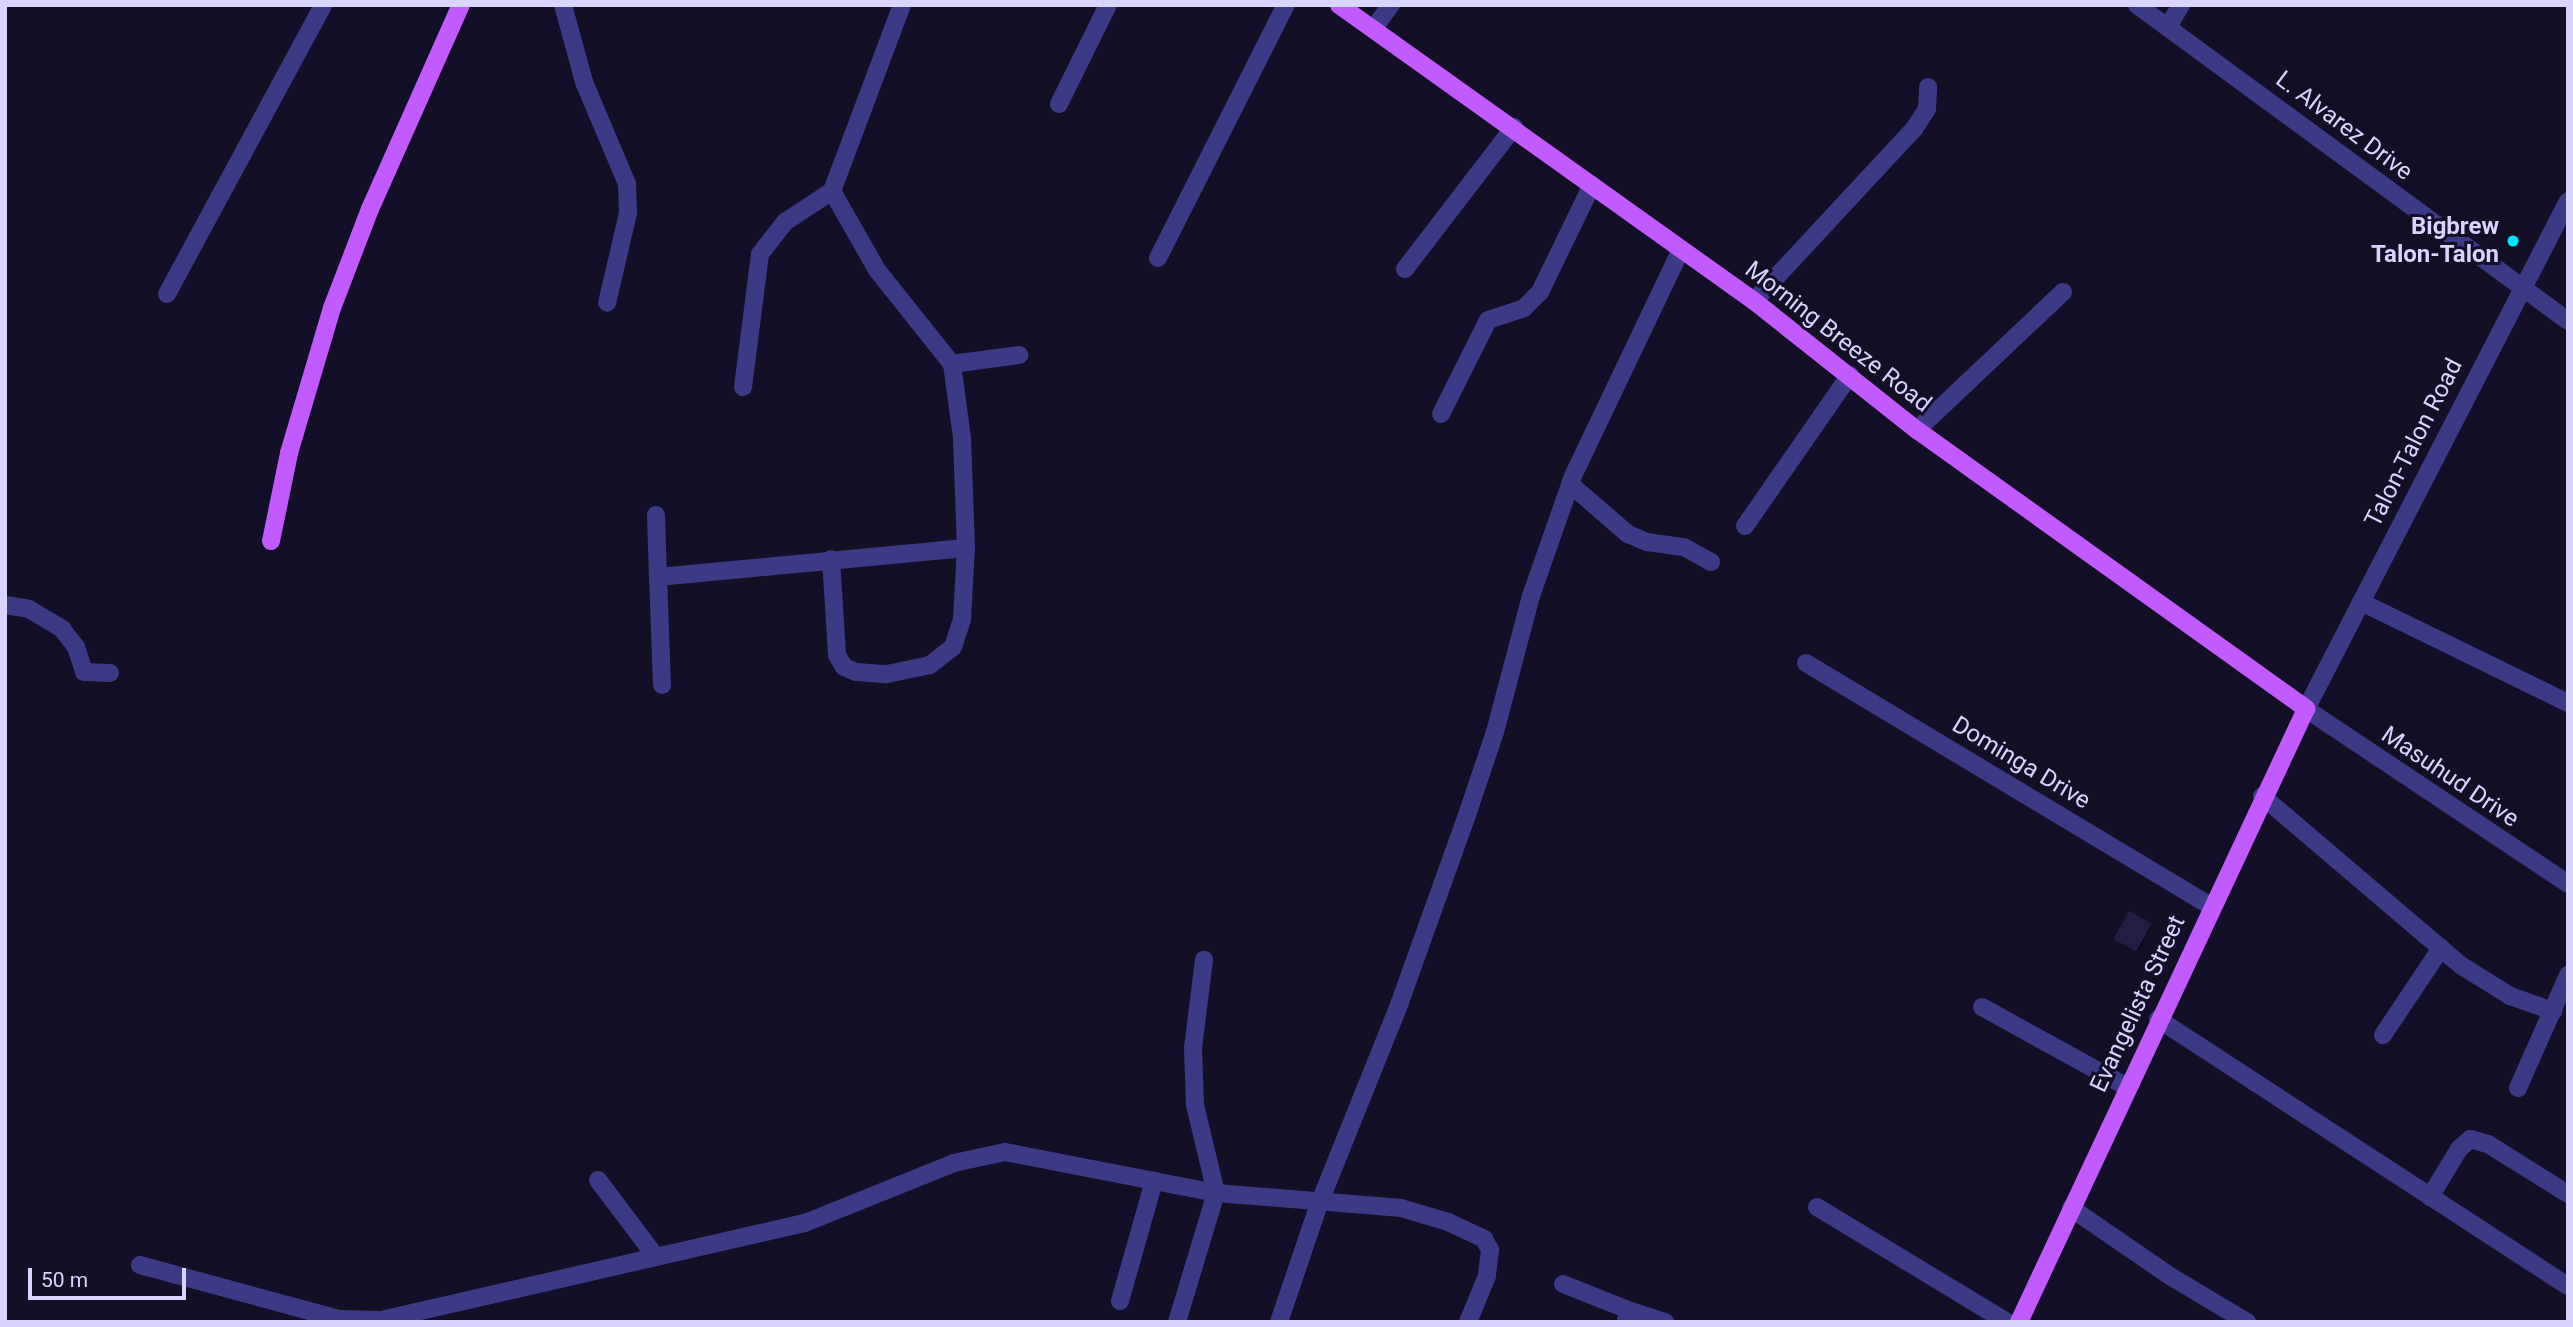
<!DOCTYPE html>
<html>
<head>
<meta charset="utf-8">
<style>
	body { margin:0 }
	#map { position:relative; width:2573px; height:1327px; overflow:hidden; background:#130f26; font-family:Roboto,sans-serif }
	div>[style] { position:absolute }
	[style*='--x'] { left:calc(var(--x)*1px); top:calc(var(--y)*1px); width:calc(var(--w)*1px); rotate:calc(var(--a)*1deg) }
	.shadow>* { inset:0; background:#0007 }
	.building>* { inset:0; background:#241b47; transform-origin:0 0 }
	.minor>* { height:18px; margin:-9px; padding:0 9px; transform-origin:9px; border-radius:9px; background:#3d3a85 }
	.major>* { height:18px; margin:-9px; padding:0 9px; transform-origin:9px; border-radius:9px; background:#c25bff }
	.dots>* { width:19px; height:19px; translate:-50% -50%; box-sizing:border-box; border:4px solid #130f26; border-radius:50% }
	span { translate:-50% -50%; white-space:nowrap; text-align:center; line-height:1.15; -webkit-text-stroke:6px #130f26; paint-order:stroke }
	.street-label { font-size:24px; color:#d9d4ff }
	.poi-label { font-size:24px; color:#d9d4ff; font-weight:700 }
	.right { translate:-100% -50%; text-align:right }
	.frame { position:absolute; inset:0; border:7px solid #d9d4ff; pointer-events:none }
	.scale { position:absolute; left:28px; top:1268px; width:158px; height:32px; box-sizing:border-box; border:4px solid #d9d4ff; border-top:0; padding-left:9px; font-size:21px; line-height:24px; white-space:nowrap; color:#d9d4ff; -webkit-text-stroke:5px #130f26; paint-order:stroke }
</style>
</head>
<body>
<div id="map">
	<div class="shadow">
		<i style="clip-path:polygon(2151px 926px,2138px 952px,2118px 940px)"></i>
	</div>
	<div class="building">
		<i style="left:2129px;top:911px;width:26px;height:32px;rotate:29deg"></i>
	</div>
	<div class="minor">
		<i style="--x:563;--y:5;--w:80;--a:74.7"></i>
		<i style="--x:584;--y:82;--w:111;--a:67.1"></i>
		<i style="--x:627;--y:184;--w:29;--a:88"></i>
		<i style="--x:628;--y:213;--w:92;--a:103.1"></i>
		<i style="--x:2137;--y:5;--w:534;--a:36.25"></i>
		<i style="--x:2169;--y:25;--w:23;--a:-59"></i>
		<i style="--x:1374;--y:28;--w:29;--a:-54"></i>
		<i style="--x:1059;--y:104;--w:110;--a:-63.7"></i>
		<i style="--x:832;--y:191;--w:91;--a:60.3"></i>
		<i style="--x:877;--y:270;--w:120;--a:51.4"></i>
		<i style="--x:952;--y:364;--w:68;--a:-7.7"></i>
		<i style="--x:2568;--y:201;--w:572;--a:117.28"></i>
		<i style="--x:2306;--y:709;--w:315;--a:33.7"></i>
		<i style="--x:1158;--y:258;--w:284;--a:-63.2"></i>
		<i style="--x:1405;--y:269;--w:179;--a:-52.5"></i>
		<i style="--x:167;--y:294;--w:328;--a:-61.6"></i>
		<i style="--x:1754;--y:301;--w:235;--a:-47.1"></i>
		<i style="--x:1914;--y:129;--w:24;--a:-57"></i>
		<i style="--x:1927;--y:109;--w:22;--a:-87"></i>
		<i style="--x:743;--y:387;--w:134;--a:-82.7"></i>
		<i style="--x:760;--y:254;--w:41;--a:-52"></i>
		<i style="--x:785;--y:222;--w:56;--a:-33.4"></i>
		<i style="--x:832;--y:191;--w:199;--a:-69.4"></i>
		<i style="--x:1441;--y:414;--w:105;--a:-63.4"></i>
		<i style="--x:1488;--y:320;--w:38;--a:-18"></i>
		<i style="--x:1524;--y:308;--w:23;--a:-45"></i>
		<i style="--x:1540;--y:292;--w:119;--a:-64.1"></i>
		<i style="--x:1917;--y:430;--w:201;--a:-43.4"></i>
		<i style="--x:1570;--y:484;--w:77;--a:40.8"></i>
		<i style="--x:1628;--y:534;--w:21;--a:23"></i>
		<i style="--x:1647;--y:542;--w:37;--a:8"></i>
		<i style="--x:1684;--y:547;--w:31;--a:29"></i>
		<i style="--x:656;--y:515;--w:62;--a:88.2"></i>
		<i style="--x:1745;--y:526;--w:184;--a:-55.2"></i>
		<i style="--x:831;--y:559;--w:96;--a:86.4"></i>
		<i style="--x:837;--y:655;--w:14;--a:60"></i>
		<i style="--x:844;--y:667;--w:13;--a:23"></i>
		<i style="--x:856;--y:672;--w:31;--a:4"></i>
		<i style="--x:887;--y:674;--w:44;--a:-11.8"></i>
		<i style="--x:930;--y:665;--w:29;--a:-38"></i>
		<i style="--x:953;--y:647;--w:29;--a:-72"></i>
		<i style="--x:962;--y:619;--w:71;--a:-86.8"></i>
		<i style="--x:2361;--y:602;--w:230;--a:26"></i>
		<i style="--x:5;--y:605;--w:24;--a:9"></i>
		<i style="--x:29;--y:609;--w:39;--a:31"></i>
		<i style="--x:62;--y:629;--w:23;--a:52"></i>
		<i style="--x:76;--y:647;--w:26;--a:72"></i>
		<i style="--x:84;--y:672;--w:26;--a:2"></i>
		<i style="--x:1806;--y:663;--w:471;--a:31"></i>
		<i style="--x:662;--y:685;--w:108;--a:-92.1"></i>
		<i style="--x:658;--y:577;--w:309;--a:-5.4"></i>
		<i style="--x:966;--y:548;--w:110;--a:-92.1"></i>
		<i style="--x:962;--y:438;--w:75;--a:-97.7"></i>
		<i style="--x:2262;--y:796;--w:262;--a:40.4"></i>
		<i style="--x:2462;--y:966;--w:57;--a:32"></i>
		<i style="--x:2510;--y:996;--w:46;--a:19.2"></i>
		<i style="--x:1982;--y:1007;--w:166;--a:28.9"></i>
		<i style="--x:2158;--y:1019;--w:489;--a:33.1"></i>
		<i style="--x:2383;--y:1035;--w:105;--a:-56.3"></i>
		<i style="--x:2518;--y:1088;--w:124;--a:-66.1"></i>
		<i style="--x:598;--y:1180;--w:96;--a:53"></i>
		<i style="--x:2430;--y:1197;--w:56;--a:-58.9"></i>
		<i style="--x:2459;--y:1149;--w:15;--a:-42"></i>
		<i style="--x:2470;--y:1139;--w:19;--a:16"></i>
		<i style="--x:2488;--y:1144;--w:94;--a:32"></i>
		<i style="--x:1817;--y:1207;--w:222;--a:31.2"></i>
		<i style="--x:2071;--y:1208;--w:120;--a:34.5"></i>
		<i style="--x:2170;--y:1276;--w:90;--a:30.9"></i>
		<i style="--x:140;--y:1265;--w:206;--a:15.2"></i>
		<i style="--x:339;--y:1319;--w:42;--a:1.4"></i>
		<i style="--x:381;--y:1320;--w:435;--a:-12.9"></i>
		<i style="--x:805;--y:1223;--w:161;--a:-21.9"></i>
		<i style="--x:954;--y:1163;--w:52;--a:-12.2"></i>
		<i style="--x:1005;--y:1152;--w:215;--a:11"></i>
		<i style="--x:1216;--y:1193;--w:186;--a:4.6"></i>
		<i style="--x:1401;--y:1208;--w:49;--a:16.6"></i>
		<i style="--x:1448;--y:1222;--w:40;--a:25"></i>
		<i style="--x:1484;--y:1239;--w:13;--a:61"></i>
		<i style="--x:1490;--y:1250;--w:26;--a:97"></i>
		<i style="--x:1487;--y:1276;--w:50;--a:112.4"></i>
		<i style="--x:1563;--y:1284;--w:73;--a:21.7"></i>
		<i style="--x:1120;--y:1301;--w:125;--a:-74.2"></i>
		<i style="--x:1626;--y:1320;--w:10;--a:-61"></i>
		<i style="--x:1631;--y:1311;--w:36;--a:18"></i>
		<i style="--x:1177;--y:1322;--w:135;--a:-73.2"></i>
		<i style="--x:1216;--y:1193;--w:90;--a:-103.4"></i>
		<i style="--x:1195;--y:1105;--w:57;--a:-92"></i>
		<i style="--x:1193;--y:1048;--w:89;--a:-82.9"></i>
		<i style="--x:1279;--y:1322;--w:125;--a:-71.3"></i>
		<i style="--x:1319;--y:1204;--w:218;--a:-68.1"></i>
		<i style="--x:1400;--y:1002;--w:195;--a:-70.3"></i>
		<i style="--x:1466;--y:818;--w:91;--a:-71.4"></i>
		<i style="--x:1495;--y:732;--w:141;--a:-75.2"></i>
		<i style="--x:1531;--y:596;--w:127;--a:-70.7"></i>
		<i style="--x:1573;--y:476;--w:250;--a:-64.5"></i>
	</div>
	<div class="major">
		<i style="--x:1339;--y:5;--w:510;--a:35.5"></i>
		<i style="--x:1754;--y:301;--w:208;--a:38.4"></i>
		<i style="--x:1917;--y:430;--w:479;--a:35.6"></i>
		<i style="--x:2306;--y:709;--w:677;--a:115.09"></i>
		<i style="--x:271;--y:541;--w:90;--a:-78.4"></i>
		<i style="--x:289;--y:453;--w:151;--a:-73.5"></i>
		<i style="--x:332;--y:308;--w:106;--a:-69"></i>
		<i style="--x:370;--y:209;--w:223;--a:-66"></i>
	</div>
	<div class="dots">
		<i style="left:2513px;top:241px;background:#00e5ff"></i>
	</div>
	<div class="street-label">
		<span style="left:2344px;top:126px;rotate:37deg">L. Alvarez Drive</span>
		<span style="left:1838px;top:337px;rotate:38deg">Morning Breeze Road</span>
		<span style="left:2414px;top:443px;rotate:-63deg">Talon-Talon Road</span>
		<span style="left:2021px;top:763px;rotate:31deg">Dominga Drive</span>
		<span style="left:2450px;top:777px;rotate:34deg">Masuhud Drive</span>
		<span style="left:2138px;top:1004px;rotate:-65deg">Evangelista Street</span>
	</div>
	<div class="poi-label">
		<span class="right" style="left:2499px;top:241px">Bigbrew<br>Talon-Talon</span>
	</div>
	<div class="frame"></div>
	<div class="scale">50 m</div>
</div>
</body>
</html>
